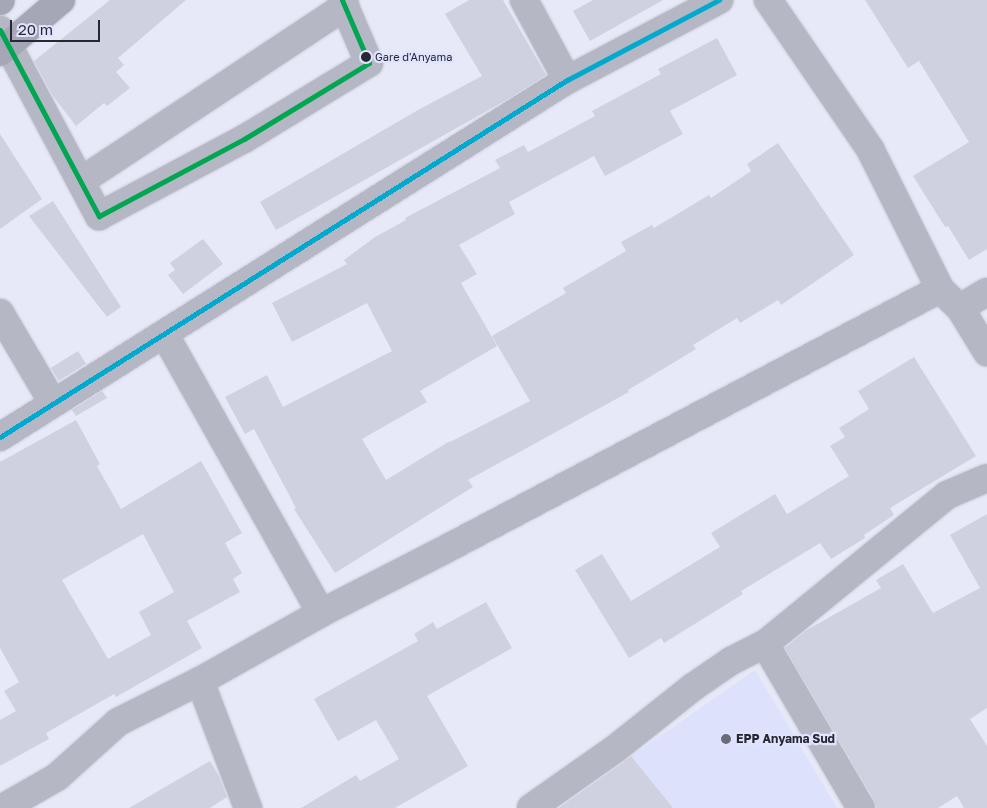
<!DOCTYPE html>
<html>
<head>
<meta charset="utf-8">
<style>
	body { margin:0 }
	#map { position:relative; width:987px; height:808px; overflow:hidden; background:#e7e9f8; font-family:"Golos Text",sans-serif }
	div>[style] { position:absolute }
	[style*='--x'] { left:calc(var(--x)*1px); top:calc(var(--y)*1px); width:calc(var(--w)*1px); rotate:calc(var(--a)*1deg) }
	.built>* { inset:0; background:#dee1fb }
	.building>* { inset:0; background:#cfd1e0; transform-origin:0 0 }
	.roads { filter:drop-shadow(0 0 1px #c6c7d3) drop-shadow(0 0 1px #c6c7d3) }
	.minor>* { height:28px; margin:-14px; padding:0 14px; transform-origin:14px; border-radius:14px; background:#b5b7c4 }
	.major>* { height:28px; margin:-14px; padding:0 14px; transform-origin:14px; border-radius:14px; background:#a5a7b7 }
	.bus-1>* { height:5px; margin:-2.5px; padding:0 2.5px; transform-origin:2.5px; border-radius:2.5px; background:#00a651 }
	.bus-2>* { height:5px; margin:-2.5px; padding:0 2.5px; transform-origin:2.5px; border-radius:2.5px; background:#00a9ce }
	.dots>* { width:14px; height:14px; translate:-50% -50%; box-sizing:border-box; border:2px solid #e0e4ff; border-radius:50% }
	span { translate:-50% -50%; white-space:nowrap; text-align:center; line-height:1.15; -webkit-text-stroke:4.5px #e0e4ff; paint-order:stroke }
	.bus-label { font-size:11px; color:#272832 }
	.left { translate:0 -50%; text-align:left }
	.poi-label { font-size:12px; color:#272832; font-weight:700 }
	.scale { position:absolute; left:10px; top:20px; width:90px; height:22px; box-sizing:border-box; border:2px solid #272832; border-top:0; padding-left:6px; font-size:15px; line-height:18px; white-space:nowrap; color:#272832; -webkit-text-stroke:4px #e0e4ff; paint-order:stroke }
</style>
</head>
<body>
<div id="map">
	<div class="built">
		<i style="clip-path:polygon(755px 670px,837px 808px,557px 808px)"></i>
	</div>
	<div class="building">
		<i style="clip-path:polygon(110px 0,186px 0,118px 58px,124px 65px,116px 72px,130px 88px,107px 106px,104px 103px,76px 126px,53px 96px,34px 61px)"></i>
		<i style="clip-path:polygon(469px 0,503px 0,546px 75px,508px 99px,276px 230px,260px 202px,418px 110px,482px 76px,445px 14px)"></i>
		<i style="clip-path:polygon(593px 0,663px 0,590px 41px,573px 11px)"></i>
		<i style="clip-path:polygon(865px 0,987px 0,987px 249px,969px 260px,948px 226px,945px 227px,913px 176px,969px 142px,919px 61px,908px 68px)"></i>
		<i style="clip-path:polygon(717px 38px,737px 75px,670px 111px,683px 134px,605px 176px,594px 156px,509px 202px,515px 214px,459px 245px,477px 274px,461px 283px,497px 346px,420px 391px,427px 402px,362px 439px,386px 480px,450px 441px,450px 442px,530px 401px,492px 336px,566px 293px,563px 288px,626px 251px,621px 242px,652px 225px,654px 228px,709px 195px,711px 198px,751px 171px,747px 164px,778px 143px,854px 255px,781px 305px,778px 300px,740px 323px,737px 318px,693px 345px,696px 349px,628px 390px,629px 392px,468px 480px,473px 487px,335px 573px,294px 509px,296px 508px,254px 429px,245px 434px,225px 397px,267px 375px,283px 407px,392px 351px,367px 303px,292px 342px,272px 303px,347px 264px,344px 260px,375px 237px,406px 220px,405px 218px,500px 168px,495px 160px,524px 145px,528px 152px,595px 116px,592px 111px,661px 74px,658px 69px)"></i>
		<i style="clip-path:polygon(0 134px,42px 199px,0 229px)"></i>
		<i style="clip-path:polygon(53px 201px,121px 307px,107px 317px,29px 216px)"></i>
		<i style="clip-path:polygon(203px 239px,223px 264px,183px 294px,168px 275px,175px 270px,170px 263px)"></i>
		<i style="left:78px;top:351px;width:15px;height:32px;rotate:58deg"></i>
		<i style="clip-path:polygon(914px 357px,976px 456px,890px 508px,894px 515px,864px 535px,865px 538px,831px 559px,820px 543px,741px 591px,743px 594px,664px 643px,661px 638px,629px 658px,575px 570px,602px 554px,631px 601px,720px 547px,711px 533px,775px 494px,787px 514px,849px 476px,830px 446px,845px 437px,839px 428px,869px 409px,858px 391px)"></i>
		<i style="clip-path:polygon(102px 391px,107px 398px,76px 416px,72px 410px)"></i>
		<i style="clip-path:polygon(evenodd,76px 420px,100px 464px,97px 466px,121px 509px,201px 461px,242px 533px,225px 543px,242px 573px,233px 579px,240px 592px,187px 621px,202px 648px,116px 697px,114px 694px,46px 733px,49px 739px,0 766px,0 720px,16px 711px,4px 691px,19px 682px,0 648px,0 462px,76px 420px,143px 534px,174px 592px,139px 612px,151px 635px,108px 659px,62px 580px,143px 534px)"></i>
		<i style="clip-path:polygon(987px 514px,987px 708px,970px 719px,987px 746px,987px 808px,964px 808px,957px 796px,938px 808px,877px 808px,874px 800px,785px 648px,805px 631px,881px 588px,876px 580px,903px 564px,933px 613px,980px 588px,950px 535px)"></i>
		<i style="clip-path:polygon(486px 602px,512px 648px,427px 696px,468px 766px,395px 808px,301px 808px,356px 775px,360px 781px,399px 759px,376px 720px,338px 741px,314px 699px,418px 641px,414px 634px,433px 622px,437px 629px)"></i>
		<i style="clip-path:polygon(631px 756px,673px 808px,559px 808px,624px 762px)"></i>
		<i style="clip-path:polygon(210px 761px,219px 776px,227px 797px,210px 808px,129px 808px)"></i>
	</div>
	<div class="roads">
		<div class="minor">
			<i style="--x:524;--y:0;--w:91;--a:61.7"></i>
			<i style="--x:768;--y:0;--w:181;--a:55.6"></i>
			<i style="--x:870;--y:149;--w:157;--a:63.4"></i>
			<i style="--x:940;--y:289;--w:28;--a:44"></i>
			<i style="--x:960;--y:308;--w:52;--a:58.5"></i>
			<i style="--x:0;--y:30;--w:211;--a:62"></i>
			<i style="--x:99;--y:216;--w:164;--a:-28"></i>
			<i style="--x:244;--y:139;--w:146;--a:-31.3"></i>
			<i style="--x:369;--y:63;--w:69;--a:-113.2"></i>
			<i style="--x:81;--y:181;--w:317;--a:-33.5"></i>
			<i style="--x:960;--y:308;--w:31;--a:-31"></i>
			<i style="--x:0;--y:313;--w:104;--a:59.5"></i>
			<i style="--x:165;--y:335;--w:319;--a:60.7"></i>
			<i style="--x:0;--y:437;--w:670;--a:-32.2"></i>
			<i style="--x:567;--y:80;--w:172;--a:-27.8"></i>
			<i style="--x:765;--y:644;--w:190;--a:59.7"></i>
			<i style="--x:200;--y:681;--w:136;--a:69.3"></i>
			<i style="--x:3;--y:808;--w:62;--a:-29.9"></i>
			<i style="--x:57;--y:777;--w:82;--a:-42"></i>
			<i style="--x:118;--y:722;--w:92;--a:-26.6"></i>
			<i style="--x:200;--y:681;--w:139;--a:-29.3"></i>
			<i style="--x:321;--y:613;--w:138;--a:-27.1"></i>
			<i style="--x:444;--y:550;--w:560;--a:-27.75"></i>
			<i style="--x:531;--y:808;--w:103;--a:-35.1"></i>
			<i style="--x:615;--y:749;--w:100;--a:-38.5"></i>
			<i style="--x:693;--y:687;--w:46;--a:-34.4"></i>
			<i style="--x:731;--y:661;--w:38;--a:-27"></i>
			<i style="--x:765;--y:644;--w:235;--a:-39.3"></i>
			<i style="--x:947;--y:495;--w:43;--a:-23"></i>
		</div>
		<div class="major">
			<i style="--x:0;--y:1;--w:1;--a:-45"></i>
			<i style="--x:0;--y:52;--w:80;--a:-40.4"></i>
		</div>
	</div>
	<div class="bus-1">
		<i style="--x:0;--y:30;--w:211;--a:62"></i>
		<i style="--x:99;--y:216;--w:164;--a:-28"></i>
		<i style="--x:244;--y:139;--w:146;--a:-31.3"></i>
		<i style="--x:369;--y:63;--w:69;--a:-113.2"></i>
	</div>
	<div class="bus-2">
		<i style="--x:0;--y:437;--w:670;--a:-32.2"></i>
		<i style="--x:567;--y:80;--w:172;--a:-27.8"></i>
	</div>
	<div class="dots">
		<i style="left:366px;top:57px;background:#272832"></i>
		<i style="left:726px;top:739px;background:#6a6c77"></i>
	</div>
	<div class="bus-label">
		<span class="left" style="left:375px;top:57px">Gare d'Anyama</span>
	</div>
	<div class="poi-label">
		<span class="left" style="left:736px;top:739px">EPP Anyama Sud</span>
	</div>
	<div class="scale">20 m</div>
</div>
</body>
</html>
